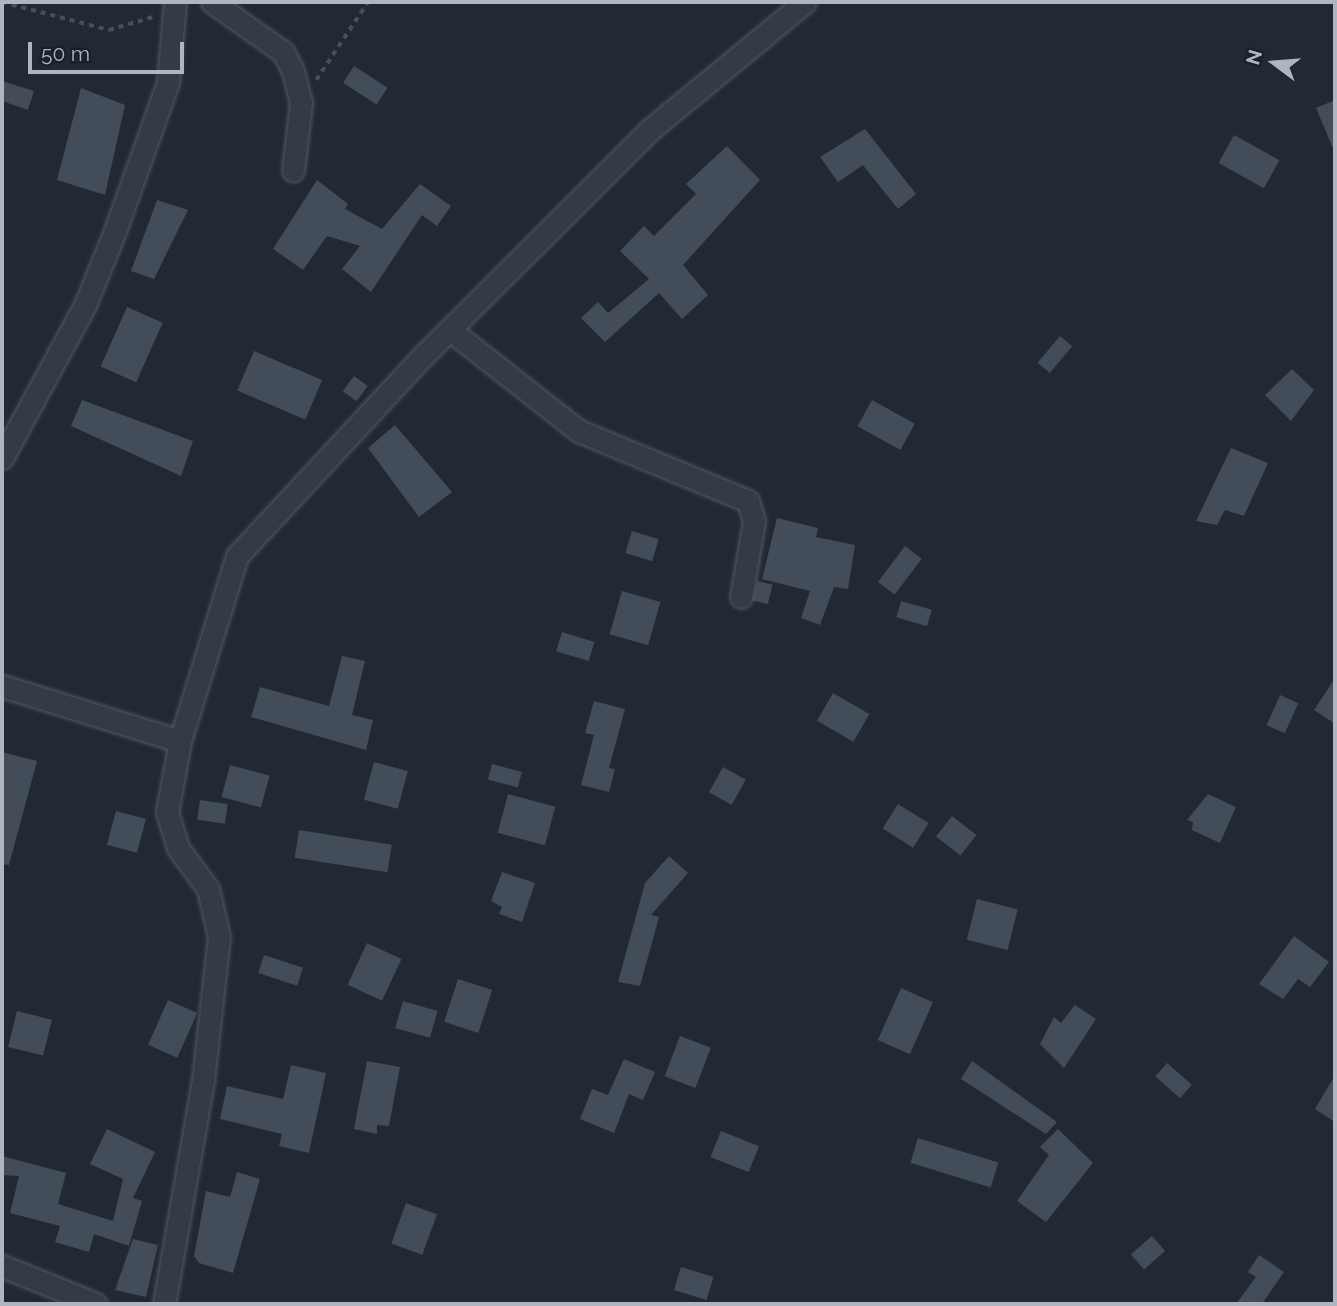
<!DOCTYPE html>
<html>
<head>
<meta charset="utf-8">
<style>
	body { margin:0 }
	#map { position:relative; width:1337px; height:1306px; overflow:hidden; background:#222935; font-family:Raleway,sans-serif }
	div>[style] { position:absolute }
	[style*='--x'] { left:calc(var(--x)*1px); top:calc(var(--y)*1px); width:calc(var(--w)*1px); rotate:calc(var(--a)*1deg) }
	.building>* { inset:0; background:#434c59; transform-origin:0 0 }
	.path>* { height:3.5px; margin-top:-1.75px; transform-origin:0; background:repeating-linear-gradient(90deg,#435255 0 5px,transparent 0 10px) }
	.roads { filter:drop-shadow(0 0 2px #525963) drop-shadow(0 0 2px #525963) }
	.street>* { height:21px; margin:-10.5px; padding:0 10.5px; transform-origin:10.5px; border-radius:10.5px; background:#353b46 }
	span { translate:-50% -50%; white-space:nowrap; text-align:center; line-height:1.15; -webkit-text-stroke:6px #1a202a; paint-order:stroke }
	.frame { position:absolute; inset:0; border:4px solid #afb6c2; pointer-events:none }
	.north { position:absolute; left:1239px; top:28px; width:70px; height:70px; -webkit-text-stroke:5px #1a202a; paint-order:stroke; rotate:286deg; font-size:19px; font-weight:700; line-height:28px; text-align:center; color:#afb6c2 }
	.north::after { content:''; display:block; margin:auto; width:24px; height:32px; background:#afb6c2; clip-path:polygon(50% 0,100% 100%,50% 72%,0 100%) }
	.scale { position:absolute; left:28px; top:42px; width:156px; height:32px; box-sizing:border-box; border:4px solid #afb6c2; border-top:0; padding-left:9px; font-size:21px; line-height:24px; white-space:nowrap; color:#afb6c2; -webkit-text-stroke:5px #1a202a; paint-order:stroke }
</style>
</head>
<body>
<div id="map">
	<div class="building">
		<i style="left:354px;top:66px;width:40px;height:20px;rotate:33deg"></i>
		<i style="clip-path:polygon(2px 81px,34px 91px,28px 110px,2px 101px)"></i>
		<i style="clip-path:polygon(81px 88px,125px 105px,105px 195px,57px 180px)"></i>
		<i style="clip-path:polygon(1335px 100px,1335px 153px,1316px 108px)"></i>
		<i style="clip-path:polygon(865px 129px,916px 194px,898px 209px,863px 165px,838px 182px,820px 157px)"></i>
		<i style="left:1234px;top:135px;width:52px;height:32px;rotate:29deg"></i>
		<i style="clip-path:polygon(727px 146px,760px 180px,683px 265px,708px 295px,682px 319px,659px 293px,605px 342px,581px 318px,598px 302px,608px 313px,649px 279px,620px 251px,644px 226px,654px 236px,696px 194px,686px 184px)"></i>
		<i style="clip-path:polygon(317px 180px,348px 204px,345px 209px,382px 229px,420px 184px,451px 206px,437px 226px,422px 215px,371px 292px,342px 269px,360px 246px,327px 236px,303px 270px,273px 249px)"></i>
		<i style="clip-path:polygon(157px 200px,188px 210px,154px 279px,131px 271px)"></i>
		<i style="left:127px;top:307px;width:39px;height:65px;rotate:24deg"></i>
		<i style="left:1060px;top:336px;width:16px;height:35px;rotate:40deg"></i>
		<i style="left:254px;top:351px;width:74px;height:43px;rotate:23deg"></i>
		<i style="clip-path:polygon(1292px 369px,1314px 390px,1291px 421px,1265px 395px)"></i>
		<i style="left:354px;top:376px;width:17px;height:19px;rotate:36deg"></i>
		<i style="clip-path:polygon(82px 400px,193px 441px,181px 476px,71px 426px)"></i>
		<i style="left:872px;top:400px;width:49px;height:30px;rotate:29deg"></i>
		<i style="clip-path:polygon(395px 425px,452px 492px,419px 517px,368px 448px)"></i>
		<i style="clip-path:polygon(1231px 448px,1268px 463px,1244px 516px,1225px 510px,1217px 525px,1196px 521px)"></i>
		<i style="clip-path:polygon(777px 518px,818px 528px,816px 537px,855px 545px,848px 589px,834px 587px,820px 625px,801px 618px,810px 591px,762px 579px)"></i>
		<i style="left:632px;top:531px;width:28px;height:23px;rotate:17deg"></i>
		<i style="left:905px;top:546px;width:21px;height:45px;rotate:37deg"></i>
		<i style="left:757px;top:581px;width:16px;height:20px;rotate:14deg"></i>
		<i style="left:622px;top:591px;width:40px;height:45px;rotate:16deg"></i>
		<i style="left:901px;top:601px;width:32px;height:17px;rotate:16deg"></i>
		<i style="left:562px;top:632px;width:34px;height:20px;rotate:17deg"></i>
		<i style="clip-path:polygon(342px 656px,365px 661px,352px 715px,373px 720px,366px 750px,251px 717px,260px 687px,329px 706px)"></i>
		<i style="clip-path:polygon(1335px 678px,1335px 724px,1314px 710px)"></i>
		<i style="left:833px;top:693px;width:42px;height:32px;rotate:30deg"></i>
		<i style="left:1280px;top:695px;width:20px;height:33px;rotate:24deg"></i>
		<i style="clip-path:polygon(594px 701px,625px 709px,609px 768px,615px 769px,609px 792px,581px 785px,594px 735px,585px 733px)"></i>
		<i style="clip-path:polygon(2px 752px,37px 761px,9px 865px,2px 864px)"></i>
		<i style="left:374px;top:762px;width:35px;height:39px;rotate:15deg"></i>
		<i style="left:492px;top:764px;width:31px;height:16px;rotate:15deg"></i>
		<i style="left:230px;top:765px;width:41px;height:33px;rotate:15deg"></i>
		<i style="left:723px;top:767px;width:26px;height:29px;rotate:29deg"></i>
		<i style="left:508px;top:794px;width:49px;height:40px;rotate:15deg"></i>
		<i style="clip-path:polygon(1208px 794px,1236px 807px,1220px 843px,1192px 830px,1193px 822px,1187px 820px)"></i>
		<i style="left:200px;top:800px;width:28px;height:20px;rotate:8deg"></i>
		<i style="left:898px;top:804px;width:36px;height:29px;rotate:32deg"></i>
		<i style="left:116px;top:811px;width:31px;height:35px;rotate:15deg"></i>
		<i style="left:952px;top:816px;width:31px;height:26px;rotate:38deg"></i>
		<i style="left:299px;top:830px;width:94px;height:28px;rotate:9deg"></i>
		<i style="clip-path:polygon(669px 856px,688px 873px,651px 915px,659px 917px,640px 986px,618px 982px,645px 883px)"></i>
		<i style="clip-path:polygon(502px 872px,535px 883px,522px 922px,499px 914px,502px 907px,491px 901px)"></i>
		<i style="left:977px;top:899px;width:42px;height:42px;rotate:14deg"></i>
		<i style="clip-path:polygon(1294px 936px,1329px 962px,1310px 987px,1298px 979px,1283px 999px,1259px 984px)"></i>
		<i style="left:367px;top:943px;width:38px;height:46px;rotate:25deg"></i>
		<i style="left:264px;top:955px;width:41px;height:19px;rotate:18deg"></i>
		<i style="left:458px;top:979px;width:36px;height:45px;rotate:18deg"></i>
		<i style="left:901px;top:988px;width:35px;height:57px;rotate:24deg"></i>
		<i style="left:168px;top:1000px;width:32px;height:49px;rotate:24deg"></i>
		<i style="left:403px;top:1001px;width:36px;height:28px;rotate:16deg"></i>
		<i style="clip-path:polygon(1075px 1005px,1096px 1019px,1064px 1068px,1040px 1044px,1054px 1017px,1061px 1023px)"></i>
		<i style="left:17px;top:1011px;width:36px;height:37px;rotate:14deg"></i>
		<i style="left:680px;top:1036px;width:33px;height:43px;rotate:21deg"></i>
		<i style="clip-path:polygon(624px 1059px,655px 1072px,643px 1100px,629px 1094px,614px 1133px,580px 1119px,592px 1089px,608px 1095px)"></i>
		<i style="clip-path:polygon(367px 1061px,400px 1067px,389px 1126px,377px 1125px,377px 1134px,354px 1129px)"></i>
		<i style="clip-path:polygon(972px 1061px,1057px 1122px,1046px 1134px,961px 1079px)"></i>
		<i style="left:1167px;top:1063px;width:33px;height:18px;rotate:41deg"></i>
		<i style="clip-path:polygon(291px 1065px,326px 1073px,309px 1153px,279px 1146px,282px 1134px,220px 1119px,227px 1086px,283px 1099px)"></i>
		<i style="clip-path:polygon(1335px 1075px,1335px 1122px,1315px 1109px)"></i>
		<i style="clip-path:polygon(107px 1129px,155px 1152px,133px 1198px,142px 1201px,129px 1246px,94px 1234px,89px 1252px,55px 1242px,60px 1226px,10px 1213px,19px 1176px,2px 1175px,2px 1156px,66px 1173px,58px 1204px,113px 1221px,123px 1179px,90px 1164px)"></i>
		<i style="clip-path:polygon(1058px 1129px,1093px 1163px,1046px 1222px,1017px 1201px,1049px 1155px,1040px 1147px)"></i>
		<i style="left:721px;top:1131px;width:41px;height:28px;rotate:22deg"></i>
		<i style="left:918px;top:1138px;width:84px;height:26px;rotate:17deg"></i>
		<i style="clip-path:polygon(237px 1172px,260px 1179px,233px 1273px,199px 1263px,194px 1256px,206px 1191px,230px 1197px)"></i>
		<i style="left:406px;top:1203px;width:33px;height:43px;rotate:20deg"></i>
		<i style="left:1152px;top:1236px;width:20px;height:28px;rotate:49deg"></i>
		<i style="clip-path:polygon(133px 1239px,158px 1245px,146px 1297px,115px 1290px)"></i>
		<i style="clip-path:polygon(1259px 1255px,1284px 1272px,1262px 1304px,1236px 1304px,1256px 1277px,1248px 1272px)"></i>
		<i style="left:681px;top:1267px;width:34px;height:24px;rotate:17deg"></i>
	</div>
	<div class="path">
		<i style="--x:2;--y:2;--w:111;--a:14.7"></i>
		<i style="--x:109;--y:30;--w:46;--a:-16.5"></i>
		<i style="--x:316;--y:80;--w:94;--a:-56.3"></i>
	</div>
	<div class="roads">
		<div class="street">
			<i style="--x:212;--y:2;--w:87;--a:35.2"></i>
			<i style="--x:283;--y:52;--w:21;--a:62"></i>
			<i style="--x:293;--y:71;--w:32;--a:76"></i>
			<i style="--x:301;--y:102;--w:69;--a:96.6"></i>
			<i style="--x:450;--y:330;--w:164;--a:38.1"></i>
			<i style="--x:579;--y:431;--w:183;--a:22.5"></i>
			<i style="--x:748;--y:501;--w:21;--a:73"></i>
			<i style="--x:754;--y:521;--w:77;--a:99.7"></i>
			<i style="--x:2;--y:458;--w:174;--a:-61.5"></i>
			<i style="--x:85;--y:305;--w:80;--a:-67.9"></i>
			<i style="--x:115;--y:231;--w:158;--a:-70.4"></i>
			<i style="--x:168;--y:82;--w:80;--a:-85"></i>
			<i style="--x:2;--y:686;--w:186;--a:17.2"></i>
			<i style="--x:2;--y:1266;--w:101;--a:22"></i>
			<i style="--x:164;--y:1304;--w:226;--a:-80.1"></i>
			<i style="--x:203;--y:1081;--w:145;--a:-83.7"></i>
			<i style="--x:219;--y:937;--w:49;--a:-102.9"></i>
			<i style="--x:208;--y:889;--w:51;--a:-126.2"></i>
			<i style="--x:178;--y:848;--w:38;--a:-107"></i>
			<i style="--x:167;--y:812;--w:72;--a:-79.6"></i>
			<i style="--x:180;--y:741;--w:194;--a:-72.9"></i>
			<i style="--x:237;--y:556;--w:276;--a:-47.1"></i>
			<i style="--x:425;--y:354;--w:320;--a:-44.9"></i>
			<i style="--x:652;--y:128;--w:198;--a:-39.5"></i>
		</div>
	</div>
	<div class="frame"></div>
	<div class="north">N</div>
	<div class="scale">50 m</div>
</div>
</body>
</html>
